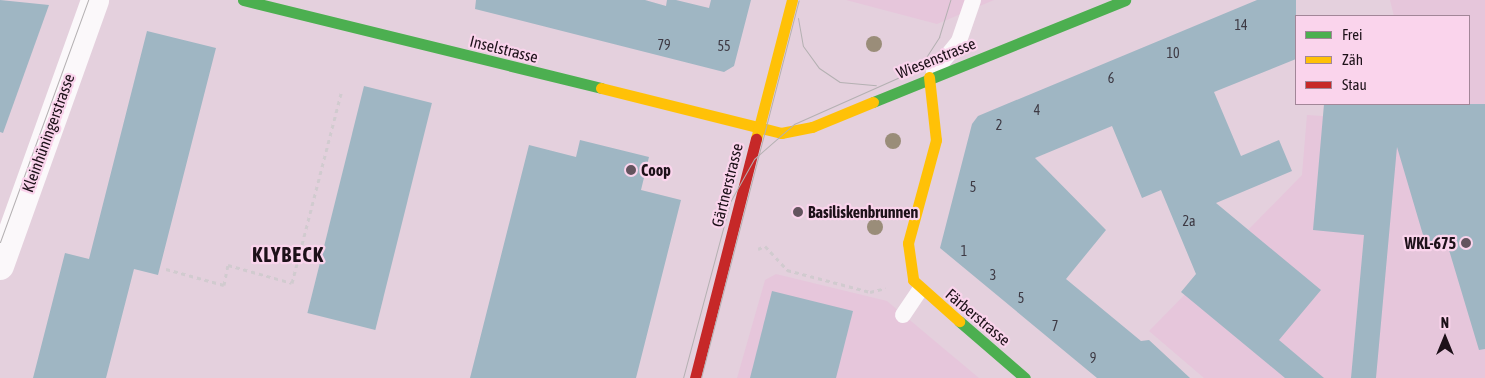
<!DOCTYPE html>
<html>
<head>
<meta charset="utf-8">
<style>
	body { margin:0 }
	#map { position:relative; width:1485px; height:378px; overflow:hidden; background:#e4d0dd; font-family:"Asap Condensed",sans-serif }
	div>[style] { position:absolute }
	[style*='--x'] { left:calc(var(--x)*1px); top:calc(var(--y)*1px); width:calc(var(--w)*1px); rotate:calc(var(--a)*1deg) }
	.built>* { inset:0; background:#e6c6db }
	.building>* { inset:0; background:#9fb6c3; transform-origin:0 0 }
	.path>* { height:3px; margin-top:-1.5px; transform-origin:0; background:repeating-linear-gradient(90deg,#d1cbcf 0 4px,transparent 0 8px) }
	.lane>* { height:16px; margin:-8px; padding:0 8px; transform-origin:8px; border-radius:8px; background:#fbf8fa }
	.street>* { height:28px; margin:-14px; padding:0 14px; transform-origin:14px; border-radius:14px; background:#fbf8fa }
	.fast>* { height:11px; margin:-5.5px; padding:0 5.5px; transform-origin:5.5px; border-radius:5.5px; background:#4caf50 }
	.slow>* { height:11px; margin:-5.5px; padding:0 5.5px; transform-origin:5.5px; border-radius:5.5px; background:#ffc107 }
	.jam>* { height:11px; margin:-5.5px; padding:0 5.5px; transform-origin:5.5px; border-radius:5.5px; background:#c62828 }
	.tram>* { height:1px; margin:-0.5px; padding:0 0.5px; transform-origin:0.5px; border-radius:0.5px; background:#b4b0b2 }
	.trees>* { width:16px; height:16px; margin:-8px; border-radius:50%; background:#9a8d79 }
	.dots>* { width:14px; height:14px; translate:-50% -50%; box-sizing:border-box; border:2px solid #fad4ec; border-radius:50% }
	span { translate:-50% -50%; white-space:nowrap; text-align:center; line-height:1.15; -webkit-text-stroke:4.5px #fad4ec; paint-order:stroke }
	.number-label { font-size:14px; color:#3e3a44 }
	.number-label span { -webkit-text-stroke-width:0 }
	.street-label { font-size:16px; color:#1d1119 }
	.poi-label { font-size:16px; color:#1d1119; font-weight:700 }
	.left { translate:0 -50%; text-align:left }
	.right { translate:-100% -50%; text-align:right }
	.district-label { font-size:21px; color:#1d1119; font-weight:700; letter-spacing:1px }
	.legend { position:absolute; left:1295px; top:15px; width:175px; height:90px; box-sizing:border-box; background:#fad4ec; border:1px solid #a28698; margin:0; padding:6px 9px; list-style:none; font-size:15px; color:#1d1119 }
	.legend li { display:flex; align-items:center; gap:10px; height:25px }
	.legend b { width:25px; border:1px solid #a28698 }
	.north { position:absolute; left:1420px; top:313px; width:50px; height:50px; -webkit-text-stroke:4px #fad4ec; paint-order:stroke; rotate:0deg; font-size:14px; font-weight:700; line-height:20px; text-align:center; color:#1d1119 }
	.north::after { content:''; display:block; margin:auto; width:18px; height:22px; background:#1d1119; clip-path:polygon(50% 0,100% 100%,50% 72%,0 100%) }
</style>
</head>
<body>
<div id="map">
	<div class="built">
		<i style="clip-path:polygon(846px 0,994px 0,937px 24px)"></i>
		<i style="clip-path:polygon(1390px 0,1485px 0,1485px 378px,1204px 378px,1149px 331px,1302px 175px,1307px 115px,1394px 121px,1395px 104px,1469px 104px,1469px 16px,1394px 16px)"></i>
		<i style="clip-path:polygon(776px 274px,887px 301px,979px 378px,737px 378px,765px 280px)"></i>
	</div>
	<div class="building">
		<i style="clip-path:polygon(0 0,49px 5px,3px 133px,0 132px)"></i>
		<i style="clip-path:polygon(476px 0,645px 0,666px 6px,667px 0,676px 0,709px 8px,711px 0,751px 0,734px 66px,724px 72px,475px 9px)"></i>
		<i style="clip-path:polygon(1257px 0,1296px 0,1296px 59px,1214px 92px,1241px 156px,1279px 140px,1292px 171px,1216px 203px,1321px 290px,1279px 340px,1324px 378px,1285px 378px,1181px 292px,1196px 274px,1161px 190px,1142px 198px,1112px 126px,1035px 158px,1106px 230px,1066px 279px,1141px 341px,1149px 340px,1190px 378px,1097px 378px,940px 248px,972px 124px,978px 116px)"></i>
		<i style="clip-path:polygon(147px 31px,216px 48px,158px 275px,134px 269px,106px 378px,33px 378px,65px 253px,89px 259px)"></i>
		<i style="left:364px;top:86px;width:70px;height:234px;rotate:14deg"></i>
		<i style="clip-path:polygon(1324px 104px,1485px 104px,1485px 349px,1479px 350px,1446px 240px,1426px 245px,1397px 147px,1376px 378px,1351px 378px,1364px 235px,1313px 230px)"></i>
		<i style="clip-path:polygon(580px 140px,649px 157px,641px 190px,681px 200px,636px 378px,470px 378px,529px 145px,576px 157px)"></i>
		<i style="clip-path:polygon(772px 291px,853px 311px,836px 378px,750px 378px)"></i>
	</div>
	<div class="path">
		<i style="--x:758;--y:249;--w:8;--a:-23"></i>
		<i style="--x:765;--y:246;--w:33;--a:47"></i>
		<i style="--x:787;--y:270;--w:86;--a:14.8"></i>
		<i style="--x:870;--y:292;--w:16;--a:-14"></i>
		<i style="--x:166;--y:269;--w:60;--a:15.4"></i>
		<i style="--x:224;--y:285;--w:20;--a:-79"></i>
		<i style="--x:228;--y:265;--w:66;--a:15.7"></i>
		<i style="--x:292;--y:283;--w:199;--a:-75.5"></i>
	</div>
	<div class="lane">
		<i style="--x:934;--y:72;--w:40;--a:-51"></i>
		<i style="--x:959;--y:41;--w:43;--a:-71.1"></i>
		<i style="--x:903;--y:315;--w:30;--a:-56"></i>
	</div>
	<div class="street">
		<i style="--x:0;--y:266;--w:282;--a:-70.3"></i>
	</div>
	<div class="fast">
		<i style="--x:243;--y:0;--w:369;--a:13.8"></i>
		<i style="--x:873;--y:102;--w:272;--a:-22"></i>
		<i style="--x:959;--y:321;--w:87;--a:40.8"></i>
	</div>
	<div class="slow">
		<i style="--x:929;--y:77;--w:63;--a:83.7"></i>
		<i style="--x:936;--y:140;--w:107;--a:105.2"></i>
		<i style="--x:908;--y:243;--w:37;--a:82"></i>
		<i style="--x:913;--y:280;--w:62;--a:41.7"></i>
		<i style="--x:601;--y:88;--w:186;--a:14"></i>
		<i style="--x:781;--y:133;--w:32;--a:-11"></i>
		<i style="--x:812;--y:127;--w:66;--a:-22.3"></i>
		<i style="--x:756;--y:139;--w:144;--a:-75.5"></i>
	</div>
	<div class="jam">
		<i style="--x:695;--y:378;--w:247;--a:-75.7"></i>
	</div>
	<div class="tram">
		<i style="--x:798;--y:18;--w:28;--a:80"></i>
		<i style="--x:803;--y:46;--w:27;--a:54"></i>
		<i style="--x:819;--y:68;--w:25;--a:34"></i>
		<i style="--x:840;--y:82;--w:36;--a:5"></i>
		<i style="--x:0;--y:242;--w:258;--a:-70"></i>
		<i style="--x:683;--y:378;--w:182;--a:-75"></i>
		<i style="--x:730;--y:202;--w:49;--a:-60.8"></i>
		<i style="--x:754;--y:159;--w:53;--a:-41.2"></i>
		<i style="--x:794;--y:124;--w:120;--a:-24"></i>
		<i style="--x:904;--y:75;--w:23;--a:-34"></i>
		<i style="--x:923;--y:62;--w:30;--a:-57"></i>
		<i style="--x:939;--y:37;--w:39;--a:-73"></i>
		<i style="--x:701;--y:378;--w:390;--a:-75.5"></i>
	</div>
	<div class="trees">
		<i style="left:874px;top:44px"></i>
		<i style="left:893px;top:141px"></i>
		<i style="left:875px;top:227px"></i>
	</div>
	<div class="dots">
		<i style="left:631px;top:170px;background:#63545e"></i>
		<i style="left:798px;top:212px;background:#63545e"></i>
		<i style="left:1466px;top:243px;background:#63545e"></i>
	</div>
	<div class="number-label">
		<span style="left:1241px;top:25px">14</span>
		<span style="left:664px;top:45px">79</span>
		<span style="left:724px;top:46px">55</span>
		<span style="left:1173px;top:53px">10</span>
		<span style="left:1111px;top:78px">6</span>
		<span style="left:1037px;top:110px">4</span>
		<span style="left:999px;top:125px">2</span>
		<span style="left:973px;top:187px">5</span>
		<span style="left:1189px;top:221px">2a</span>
		<span style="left:964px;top:251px">1</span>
		<span style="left:993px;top:275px">3</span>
		<span style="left:1021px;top:298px">5</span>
		<span style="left:1055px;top:326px">7</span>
		<span style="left:1093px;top:358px">9</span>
	</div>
	<div class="street-label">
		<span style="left:504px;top:49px;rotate:14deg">Inselstrasse</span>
		<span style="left:936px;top:58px;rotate:-22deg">Wiesenstrasse</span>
		<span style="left:48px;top:133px;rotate:-70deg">Kleinhüningerstrasse</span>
		<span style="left:727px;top:185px;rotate:-76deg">Gärtnerstrasse</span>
		<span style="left:978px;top:317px;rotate:40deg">Färberstrasse</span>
	</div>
	<div class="poi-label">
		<span class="left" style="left:641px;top:170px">Coop</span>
		<span class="left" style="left:808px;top:212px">Basiliskenbrunnen</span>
		<span class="right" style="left:1456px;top:243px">WKL-675</span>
	</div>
	<div class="district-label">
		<span style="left:288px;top:254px">KLYBECK</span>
	</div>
	<ul class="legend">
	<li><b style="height:6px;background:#4caf50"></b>Frei</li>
	<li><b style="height:6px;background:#ffc107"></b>Zäh</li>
	<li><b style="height:6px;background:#c62828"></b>Stau</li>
	</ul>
	<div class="north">N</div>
</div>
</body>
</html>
